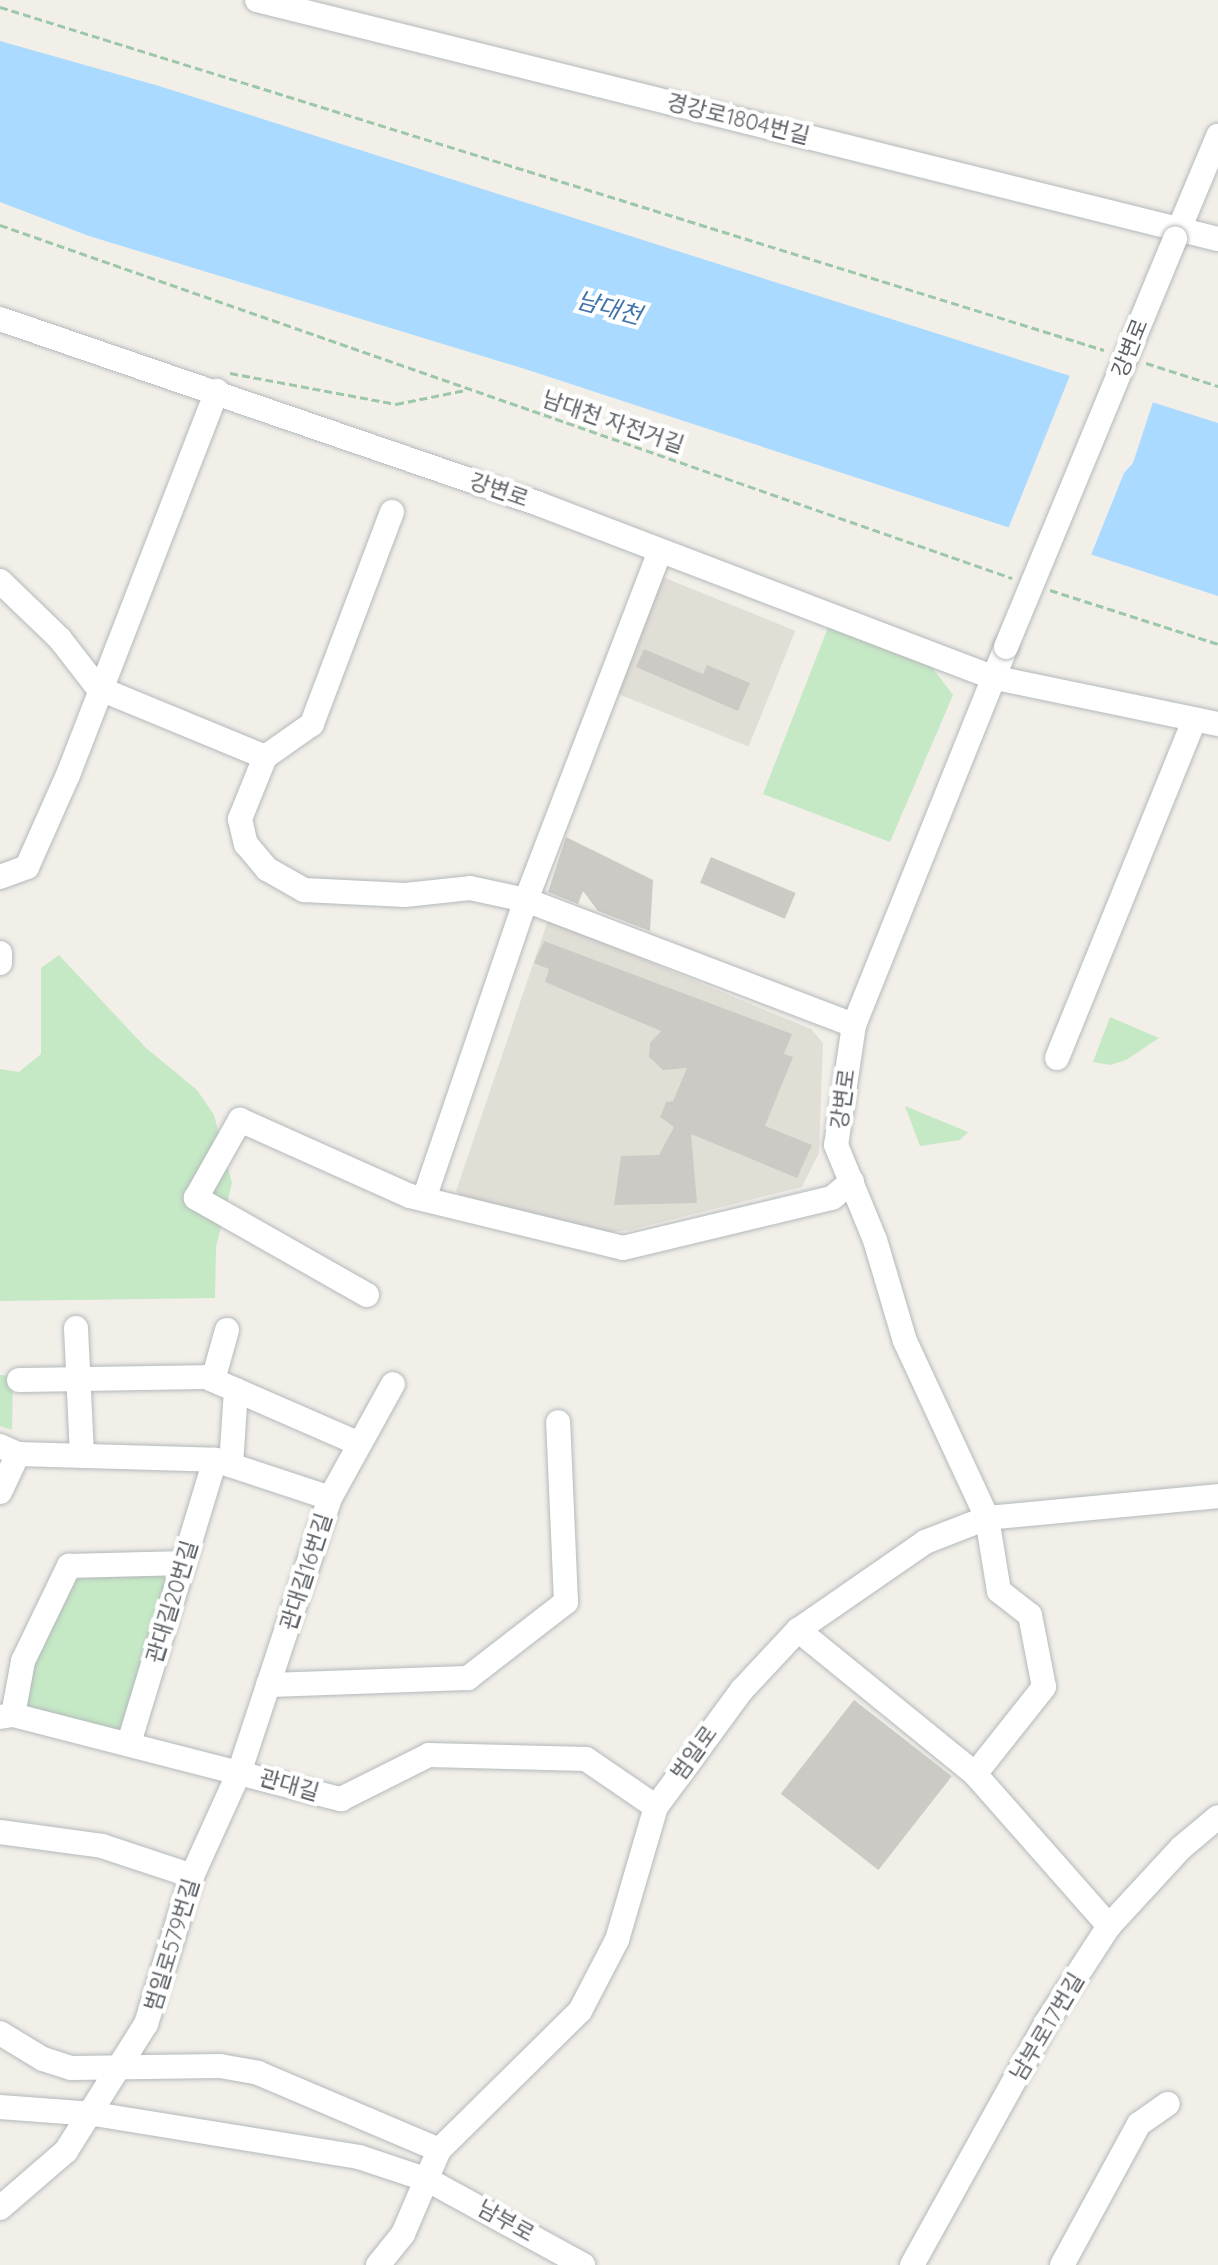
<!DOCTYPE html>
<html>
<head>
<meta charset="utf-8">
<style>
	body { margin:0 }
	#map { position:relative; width:1218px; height:2265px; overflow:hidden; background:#f1efe8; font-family:Quicksand,"Noto Sans KR",sans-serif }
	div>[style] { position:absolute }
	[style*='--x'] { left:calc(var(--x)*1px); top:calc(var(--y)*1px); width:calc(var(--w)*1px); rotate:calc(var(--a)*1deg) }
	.education>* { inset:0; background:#e1ded6; transform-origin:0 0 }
	.green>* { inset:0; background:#c5e8c5 }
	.water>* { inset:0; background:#aadaff }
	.pier>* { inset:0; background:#f1efe8 }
	.building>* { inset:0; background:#cccac5; transform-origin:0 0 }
	.path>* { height:3px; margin-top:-1.5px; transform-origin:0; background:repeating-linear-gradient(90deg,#9cc7a9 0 8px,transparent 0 12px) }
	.roads { filter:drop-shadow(0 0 2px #b5b8bc) drop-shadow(0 0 2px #b5b8bc) }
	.minor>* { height:24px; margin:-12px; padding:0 12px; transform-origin:12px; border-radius:12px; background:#fff }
	.bridges { filter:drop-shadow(0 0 2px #b5b8bc) drop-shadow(0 0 2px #b5b8bc) }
	.minor-bridge>* { height:24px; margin:-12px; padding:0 12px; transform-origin:12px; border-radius:12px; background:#fff }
	span { translate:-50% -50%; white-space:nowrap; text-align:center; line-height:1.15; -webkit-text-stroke:8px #fff; paint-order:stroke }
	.street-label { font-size:22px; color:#5f6368 }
	.water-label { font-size:24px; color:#4174aa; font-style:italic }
</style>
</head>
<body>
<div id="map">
	<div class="education">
		<i style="left:660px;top:576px;width:146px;height:125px;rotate:22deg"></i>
		<i style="clip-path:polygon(548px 920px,811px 1029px,823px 1043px,819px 1153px,802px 1187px,630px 1230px,593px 1234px,468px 1209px,456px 1191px)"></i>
	</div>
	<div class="green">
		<i style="clip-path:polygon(829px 625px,928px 662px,953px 695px,890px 842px,763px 794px)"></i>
		<i style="clip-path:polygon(59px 955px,146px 1048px,197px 1090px,214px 1115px,232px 1183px,216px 1247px,215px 1298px,0 1301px,0 1069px,19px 1072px,41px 1054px,41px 968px)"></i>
		<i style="clip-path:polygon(1110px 1017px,1159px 1038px,1126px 1060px,1110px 1065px,1093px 1062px)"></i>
		<i style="clip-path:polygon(905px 1106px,968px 1132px,960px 1140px,920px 1146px)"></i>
		<i style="clip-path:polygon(0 1375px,13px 1376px,12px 1430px,0 1426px)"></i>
		<i style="clip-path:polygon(184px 1563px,129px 1743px,13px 1715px,69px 1566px)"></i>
	</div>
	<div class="water">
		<i style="clip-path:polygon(0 41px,159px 86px,1218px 423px,1218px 596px,525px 369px,89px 236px,0 202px)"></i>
	</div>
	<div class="pier">
		<i style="clip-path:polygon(1071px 373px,1154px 399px,1133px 463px,1124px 473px,1091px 555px,1008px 529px)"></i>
	</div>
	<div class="building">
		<i style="clip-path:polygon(644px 649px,703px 674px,707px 665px,750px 683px,738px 711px,636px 667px)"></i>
		<i style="clip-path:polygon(566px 837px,653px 880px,650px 931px,598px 911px,583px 891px,578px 904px,548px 892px)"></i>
		<i style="left:711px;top:857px;width:92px;height:28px;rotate:23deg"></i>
		<i style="clip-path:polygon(544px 941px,792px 1034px,784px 1054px,793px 1057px,765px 1126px,812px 1145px,797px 1178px,691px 1134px,697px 1203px,614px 1205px,621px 1156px,659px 1155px,674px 1127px,660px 1117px,666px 1102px,673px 1101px,687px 1068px,663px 1070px,649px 1057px,650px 1043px,661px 1031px,545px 982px,549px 969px,534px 963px)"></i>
		<i style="left:854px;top:1700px;width:124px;height:119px;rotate:38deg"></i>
	</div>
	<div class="path">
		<i style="--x:0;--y:7;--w:1156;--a:17.26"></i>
		<i style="--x:0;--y:225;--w:1072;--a:19.23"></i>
		<i style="--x:1146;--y:363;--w:76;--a:17.7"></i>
		<i style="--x:230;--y:373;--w:169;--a:10.6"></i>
		<i style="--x:396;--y:404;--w:71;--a:-11.3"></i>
		<i style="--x:1050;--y:590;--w:176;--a:17.8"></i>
	</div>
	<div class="roads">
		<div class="minor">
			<i style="--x:257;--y:0;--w:990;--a:13.97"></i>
			<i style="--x:1175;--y:239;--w:112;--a:-67.3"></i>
			<i style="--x:0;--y:319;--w:570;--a:18.94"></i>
			<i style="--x:539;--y:504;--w:484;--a:20.9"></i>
			<i style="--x:991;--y:677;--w:232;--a:11.7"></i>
			<i style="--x:392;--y:512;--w:227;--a:110.7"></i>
			<i style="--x:312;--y:724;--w:57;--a:144.9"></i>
			<i style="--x:265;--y:757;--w:67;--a:112"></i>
			<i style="--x:240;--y:819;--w:26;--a:77"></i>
			<i style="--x:246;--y:844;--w:33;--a:50"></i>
			<i style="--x:267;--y:869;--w:43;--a:29.6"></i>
			<i style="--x:304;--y:890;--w:101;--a:2.8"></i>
			<i style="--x:405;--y:895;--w:65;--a:-6.1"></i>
			<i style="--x:470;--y:888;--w:57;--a:12.1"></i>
			<i style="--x:526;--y:900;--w:372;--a:-69"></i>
			<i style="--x:0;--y:581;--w:83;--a:44"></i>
			<i style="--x:60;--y:639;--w:62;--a:52.2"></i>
			<i style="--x:98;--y:688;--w:181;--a:22.4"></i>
			<i style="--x:1006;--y:647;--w:407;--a:111.9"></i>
			<i style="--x:854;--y:1025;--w:121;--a:98.5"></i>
			<i style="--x:836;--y:1145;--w:103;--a:67.7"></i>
			<i style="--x:875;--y:1240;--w:105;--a:73.5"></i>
			<i style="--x:905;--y:1341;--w:195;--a:65.1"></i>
			<i style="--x:987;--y:1518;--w:74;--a:80.7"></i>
			<i style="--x:999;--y:1591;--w:39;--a:38"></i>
			<i style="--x:1030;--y:1615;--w:73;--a:79"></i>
			<i style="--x:1044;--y:1687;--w:111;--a:128.4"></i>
			<i style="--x:975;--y:1774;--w:203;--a:48.6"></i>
			<i style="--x:0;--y:877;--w:29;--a:-20"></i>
			<i style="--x:27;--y:867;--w:101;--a:-66"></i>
			<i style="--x:68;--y:775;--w:412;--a:-68.8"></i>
			<i style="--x:0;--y:953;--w:10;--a:90"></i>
			<i style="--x:1057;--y:1058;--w:365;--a:-67.9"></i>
			<i style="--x:424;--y:1199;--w:316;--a:-71.2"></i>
			<i style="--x:526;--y:900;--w:351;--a:20.9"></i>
			<i style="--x:367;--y:1295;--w:197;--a:-150.4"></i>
			<i style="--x:196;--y:1198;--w:90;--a:-60.6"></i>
			<i style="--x:240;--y:1120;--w:186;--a:24.1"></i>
			<i style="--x:410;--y:1196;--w:219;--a:13.7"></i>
			<i style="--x:623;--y:1248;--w:215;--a:-13.5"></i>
			<i style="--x:832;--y:1198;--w:26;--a:-40"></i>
			<i style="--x:76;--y:1328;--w:128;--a:87.3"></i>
			<i style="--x:19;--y:1380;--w:187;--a:-0.9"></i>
			<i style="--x:206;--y:1377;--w:167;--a:23.6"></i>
			<i style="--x:213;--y:1380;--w:52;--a:-74.4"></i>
			<i style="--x:0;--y:1446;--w:20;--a:24"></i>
			<i style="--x:18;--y:1454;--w:197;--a:1.7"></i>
			<i style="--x:215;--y:1460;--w:121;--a:18.3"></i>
			<i style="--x:231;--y:1465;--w:75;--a:-86.2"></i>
			<i style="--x:0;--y:1492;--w:42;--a:-64.7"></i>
			<i style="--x:798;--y:1630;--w:228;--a:39.1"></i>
			<i style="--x:268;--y:1685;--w:200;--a:-2"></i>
			<i style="--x:468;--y:1678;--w:124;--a:-37.8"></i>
			<i style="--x:566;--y:1602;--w:180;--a:-92.5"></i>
			<i style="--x:13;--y:1715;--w:55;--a:-79.5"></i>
			<i style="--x:23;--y:1661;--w:106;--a:-64.2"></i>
			<i style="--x:69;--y:1566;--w:115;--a:-1.5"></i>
			<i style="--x:0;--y:1717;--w:13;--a:-9"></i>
			<i style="--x:13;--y:1715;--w:339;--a:14.4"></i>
			<i style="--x:341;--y:1799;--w:98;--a:-26.6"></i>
			<i style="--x:429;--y:1755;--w:157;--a:1.5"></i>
			<i style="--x:586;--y:1759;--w:85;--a:34.4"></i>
			<i style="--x:129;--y:1743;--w:296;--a:-73.1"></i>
			<i style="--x:0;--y:1832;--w:103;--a:7.8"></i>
			<i style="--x:102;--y:1846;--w:95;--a:18.4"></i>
			<i style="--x:0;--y:2033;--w:50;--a:31.2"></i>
			<i style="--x:43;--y:2059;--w:29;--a:18"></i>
			<i style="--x:71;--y:2068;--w:149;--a:-0.8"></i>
			<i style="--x:220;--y:2066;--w:39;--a:10"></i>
			<i style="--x:258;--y:2073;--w:197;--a:23"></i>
			<i style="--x:0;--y:2107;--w:94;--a:4.3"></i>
			<i style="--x:94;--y:2114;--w:268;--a:9.2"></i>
			<i style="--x:359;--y:2157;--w:73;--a:18.4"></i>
			<i style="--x:428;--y:2180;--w:177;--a:28.7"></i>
			<i style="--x:0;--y:2208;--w:87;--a:-40.8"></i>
			<i style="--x:66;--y:2151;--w:150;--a:-57.8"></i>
			<i style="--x:146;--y:2024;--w:155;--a:-72.7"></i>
			<i style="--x:192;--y:1876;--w:116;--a:-65.6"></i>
			<i style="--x:240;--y:1770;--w:287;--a:-71.7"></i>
			<i style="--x:330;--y:1498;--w:130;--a:-61.1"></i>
			<i style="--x:378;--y:2265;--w:40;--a:-51"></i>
			<i style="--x:403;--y:2234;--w:91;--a:-66.8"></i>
			<i style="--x:439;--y:2150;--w:198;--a:-44.6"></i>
			<i style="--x:580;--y:2011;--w:80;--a:-62.5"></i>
			<i style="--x:617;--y:1940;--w:139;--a:-73.7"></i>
			<i style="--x:656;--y:1807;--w:145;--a:-53.7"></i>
			<i style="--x:742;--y:1690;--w:82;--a:-47"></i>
			<i style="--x:798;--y:1630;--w:155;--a:-34.7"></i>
			<i style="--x:925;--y:1542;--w:66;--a:-21.2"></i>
			<i style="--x:987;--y:1518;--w:232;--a:-5.4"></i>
			<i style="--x:912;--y:2265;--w:277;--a:-61"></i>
			<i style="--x:1046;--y:2023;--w:116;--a:-57"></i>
			<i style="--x:1109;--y:1926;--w:106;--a:-47.3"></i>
			<i style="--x:1181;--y:1848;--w:48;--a:-40"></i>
			<i style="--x:1062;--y:2265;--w:161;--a:-61.4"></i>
			<i style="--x:1139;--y:2124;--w:35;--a:-35"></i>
		</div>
	</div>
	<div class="bridges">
		<div class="minor-bridge">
			<i style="--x:1006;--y:647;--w:442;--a:-67.5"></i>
		</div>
	</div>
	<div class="street-label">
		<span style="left:738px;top:119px;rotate:14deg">경강로1804번길</span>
		<span style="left:1130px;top:348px;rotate:-68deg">강변로</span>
		<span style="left:613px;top:422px;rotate:19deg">남대천 자전거길</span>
		<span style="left:499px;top:490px;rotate:19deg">강변로</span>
		<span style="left:843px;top:1099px;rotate:-82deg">강변로</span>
		<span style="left:306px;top:1572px;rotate:-72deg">관대길16번길</span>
		<span style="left:172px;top:1602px;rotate:-73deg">관대길20번길</span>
		<span style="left:694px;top:1753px;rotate:-54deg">범일로</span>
		<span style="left:289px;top:1785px;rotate:16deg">관대길</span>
		<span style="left:172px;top:1945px;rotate:-73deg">범일로579번길</span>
		<span style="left:1047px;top:2027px;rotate:-59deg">남부로17번길</span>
		<span style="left:506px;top:2221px;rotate:29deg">남부로</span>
	</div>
	<div class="water-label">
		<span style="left:609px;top:308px;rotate:15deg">남대천</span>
	</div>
</div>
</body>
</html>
